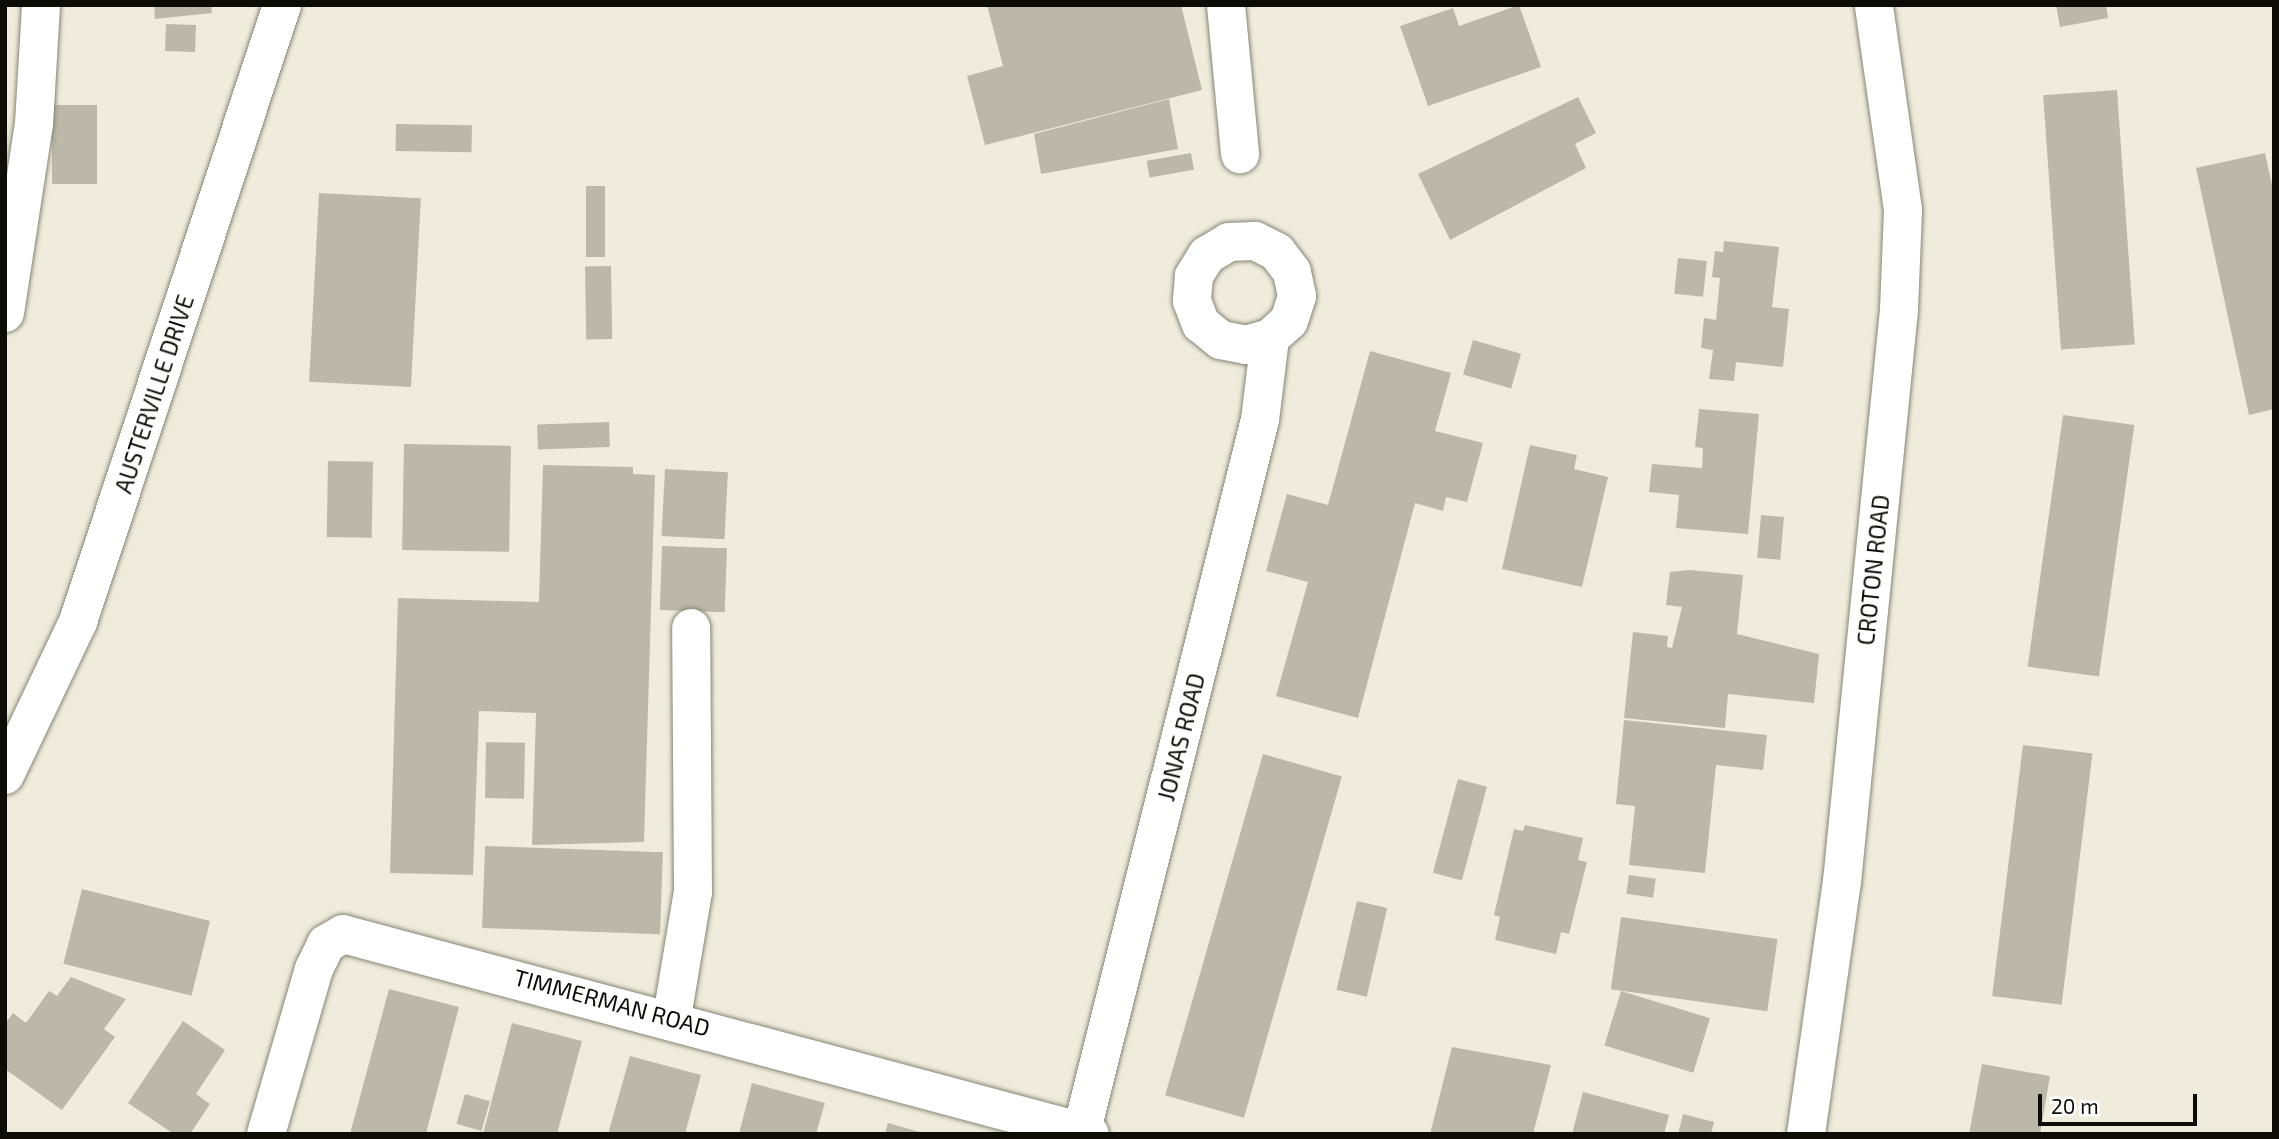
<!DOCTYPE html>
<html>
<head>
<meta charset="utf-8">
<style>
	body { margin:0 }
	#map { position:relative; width:2279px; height:1139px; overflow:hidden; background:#efecdd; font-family:"Exo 2",sans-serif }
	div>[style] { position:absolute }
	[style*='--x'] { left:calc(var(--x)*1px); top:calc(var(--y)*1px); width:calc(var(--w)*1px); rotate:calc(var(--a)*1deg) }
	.building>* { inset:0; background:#bbb8a9; transform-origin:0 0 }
	.roads { filter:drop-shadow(0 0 2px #888577) drop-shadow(0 0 2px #888577) }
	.minor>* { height:38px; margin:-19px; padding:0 19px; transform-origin:19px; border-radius:19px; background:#fff }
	span { translate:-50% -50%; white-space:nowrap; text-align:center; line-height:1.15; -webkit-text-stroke:6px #fff; paint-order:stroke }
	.street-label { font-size:23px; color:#0d0c07 }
	.frame { position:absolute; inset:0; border:7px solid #0d0c07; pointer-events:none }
	.scale { position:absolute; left:2038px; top:1094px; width:159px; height:32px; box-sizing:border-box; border:4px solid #0d0c07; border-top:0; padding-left:9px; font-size:21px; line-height:24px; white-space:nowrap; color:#0d0c07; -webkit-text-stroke:5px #fff; paint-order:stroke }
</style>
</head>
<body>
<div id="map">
	<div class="building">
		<i style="clip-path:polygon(154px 5px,211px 5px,212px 13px,155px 19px)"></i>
		<i style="clip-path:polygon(987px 5px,1181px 5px,1202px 90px,985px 145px,967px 76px,1003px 66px)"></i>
		<i style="clip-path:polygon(1519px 5px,1541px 67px,1428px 106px,1400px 26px,1453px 8px,1459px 26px)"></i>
		<i style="clip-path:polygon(2056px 5px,2106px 5px,2108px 18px,2060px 27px)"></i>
		<i style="left:166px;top:24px;width:30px;height:27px;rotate:2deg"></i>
		<i style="left:2117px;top:90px;width:255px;height:74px;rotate:86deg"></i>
		<i style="clip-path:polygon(1578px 97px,1596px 133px,1575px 144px,1586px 168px,1450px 240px,1418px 174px)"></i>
		<i style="clip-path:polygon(1169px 99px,1178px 149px,1041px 174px,1034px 134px)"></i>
		<i style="left:52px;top:105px;width:45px;height:79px"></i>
		<i style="left:396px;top:124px;width:76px;height:27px;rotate:1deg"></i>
		<i style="left:1191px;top:153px;width:17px;height:45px;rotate:80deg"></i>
		<i style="clip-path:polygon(2265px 153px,2274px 194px,2274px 409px,2249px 415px,2196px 168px)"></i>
		<i style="left:586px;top:186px;width:19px;height:71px"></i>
		<i style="left:319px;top:193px;width:102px;height:189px;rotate:3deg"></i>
		<i style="clip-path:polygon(1724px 241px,1779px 247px,1772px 307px,1789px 309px,1783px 367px,1736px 362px,1734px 381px,1709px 379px,1713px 350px,1701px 348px,1704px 318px,1716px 320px,1720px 278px,1712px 277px,1715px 251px,1723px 252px)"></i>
		<i style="left:1678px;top:258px;width:29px;height:36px;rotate:6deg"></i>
		<i style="left:611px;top:266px;width:73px;height:26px;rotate:89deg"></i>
		<i style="left:1473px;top:340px;width:50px;height:36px;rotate:16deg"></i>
		<i style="clip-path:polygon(1370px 351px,1451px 373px,1435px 431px,1483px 443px,1467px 502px,1446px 497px,1443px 511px,1415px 503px,1358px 718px,1276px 696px,1308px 582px,1266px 571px,1287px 494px,1328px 505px)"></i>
		<i style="clip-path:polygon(1699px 409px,1759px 414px,1748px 534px,1676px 528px,1679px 495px,1649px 492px,1652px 464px,1702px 468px,1703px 448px,1695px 447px)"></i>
		<i style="left:2063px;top:415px;width:72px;height:254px;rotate:8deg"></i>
		<i style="left:609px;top:422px;width:25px;height:72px;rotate:88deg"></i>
		<i style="left:404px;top:444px;width:107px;height:106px;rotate:1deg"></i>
		<i style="clip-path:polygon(1530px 445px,1577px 455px,1574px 469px,1608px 477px,1582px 587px,1502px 569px)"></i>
		<i style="left:328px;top:461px;width:45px;height:76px;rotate:1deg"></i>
		<i style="clip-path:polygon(543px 465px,633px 467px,633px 474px,655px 475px,644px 842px,532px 845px,536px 713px,479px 711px,473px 875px,390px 873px,398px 598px,539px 602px)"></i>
		<i style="left:665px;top:469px;width:63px;height:67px;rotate:3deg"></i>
		<i style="left:1761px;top:515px;width:23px;height:43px;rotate:5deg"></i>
		<i style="left:662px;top:546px;width:65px;height:64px;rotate:2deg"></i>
		<i style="clip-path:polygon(1690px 570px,1743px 575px,1737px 634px,1819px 654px,1814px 703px,1728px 694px,1725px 728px,1624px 718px,1633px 632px,1668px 636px,1667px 647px,1672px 648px,1682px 607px,1666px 605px,1670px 572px)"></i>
		<i style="clip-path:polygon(1624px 720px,1767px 735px,1763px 770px,1716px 765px,1705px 873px,1629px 865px,1635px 806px,1616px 804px)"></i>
		<i style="left:486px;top:742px;width:39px;height:56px;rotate:1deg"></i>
		<i style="left:2023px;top:745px;width:70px;height:253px;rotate:7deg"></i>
		<i style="left:1263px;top:754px;width:82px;height:355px;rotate:16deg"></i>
		<i style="left:1458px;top:779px;width:30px;height:97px;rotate:15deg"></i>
		<i style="clip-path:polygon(1525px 825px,1583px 838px,1578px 860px,1587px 862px,1569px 934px,1561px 932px,1556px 954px,1495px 940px,1500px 917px,1494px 915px,1514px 829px,1523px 831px)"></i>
		<i style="left:485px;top:846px;width:178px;height:82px;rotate:2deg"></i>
		<i style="left:1629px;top:875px;width:27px;height:19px;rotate:8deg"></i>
		<i style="left:82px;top:889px;width:132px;height:77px;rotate:14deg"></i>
		<i style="left:1357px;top:901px;width:31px;height:91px;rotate:13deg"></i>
		<i style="left:1621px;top:917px;width:158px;height:73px;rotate:8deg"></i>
		<i style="clip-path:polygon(71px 977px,126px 999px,104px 1029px,115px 1037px,62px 1110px,5px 1069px,5px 1024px,13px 1013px,26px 1023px,49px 991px,57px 996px)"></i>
		<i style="clip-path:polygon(389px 989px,459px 1007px,429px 1122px,426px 1134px,350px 1134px)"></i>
		<i style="left:1621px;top:991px;width:93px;height:57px;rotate:17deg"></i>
		<i style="clip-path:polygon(183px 1021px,225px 1050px,196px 1094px,210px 1104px,190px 1134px,174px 1134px,128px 1103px)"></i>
		<i style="clip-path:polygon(512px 1023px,582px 1041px,557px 1134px,483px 1134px)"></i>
		<i style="clip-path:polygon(1452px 1047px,1551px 1065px,1533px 1134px,1430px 1134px)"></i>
		<i style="clip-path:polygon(630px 1056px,701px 1075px,685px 1134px,608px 1134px)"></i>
		<i style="clip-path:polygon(1982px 1064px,2050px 1076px,2040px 1134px,1969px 1134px)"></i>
		<i style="clip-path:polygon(752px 1083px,825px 1103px,816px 1134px,739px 1134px)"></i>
		<i style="clip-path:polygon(1583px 1092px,1669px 1115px,1664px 1134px,1572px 1134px)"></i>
		<i style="left:465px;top:1094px;width:26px;height:31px;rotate:16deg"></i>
		<i style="clip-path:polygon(1683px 1114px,1714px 1122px,1711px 1134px,1678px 1134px)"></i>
		<i style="clip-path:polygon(888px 1123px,923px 1133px,923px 1134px,885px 1134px)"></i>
	</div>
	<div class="roads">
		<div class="minor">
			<i style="--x:1226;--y:5;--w:150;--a:84.6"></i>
			<i style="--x:5;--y:313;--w:191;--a:-81.3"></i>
			<i style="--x:34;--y:124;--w:119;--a:-86.6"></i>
			<i style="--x:5;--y:775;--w:170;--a:-64.5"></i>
			<i style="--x:78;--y:622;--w:650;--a:-71.7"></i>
			<i style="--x:672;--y:1017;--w:127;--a:-80.5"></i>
			<i style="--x:693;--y:892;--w:264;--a:-90.4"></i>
			<i style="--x:266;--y:1134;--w:172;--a:-73.8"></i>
			<i style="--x:314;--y:969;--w:28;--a:-64"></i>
			<i style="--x:326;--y:944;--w:20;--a:-30"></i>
			<i style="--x:343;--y:934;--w:773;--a:14.99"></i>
			<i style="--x:1081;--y:1134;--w:736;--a:-75.93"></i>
			<i style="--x:1260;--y:420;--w:83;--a:-83"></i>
			<i style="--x:1270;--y:338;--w:25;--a:-42"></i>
			<i style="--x:1289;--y:321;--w:26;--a:-72"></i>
			<i style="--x:1297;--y:296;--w:25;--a:-102"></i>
			<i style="--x:1292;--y:272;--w:25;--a:-127"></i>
			<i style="--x:1277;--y:252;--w:25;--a:-153"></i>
			<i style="--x:1255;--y:241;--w:26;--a:178"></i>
			<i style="--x:1229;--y:242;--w:26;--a:149"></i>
			<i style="--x:1207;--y:255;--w:25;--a:122"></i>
			<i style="--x:1194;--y:276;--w:25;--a:95"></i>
			<i style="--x:1192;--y:301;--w:25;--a:69"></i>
			<i style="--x:1201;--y:324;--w:26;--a:39"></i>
			<i style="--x:1221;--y:340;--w:25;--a:11"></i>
			<i style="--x:1246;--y:345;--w:25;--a:-16"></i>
			<i style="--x:1806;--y:1134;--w:255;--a:-81.9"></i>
			<i style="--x:1842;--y:882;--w:575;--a:-84.31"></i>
			<i style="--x:1899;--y:310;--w:100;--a:-87.7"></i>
			<i style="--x:1903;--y:210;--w:207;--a:-98.1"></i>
		</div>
	</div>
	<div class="street-label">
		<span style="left:154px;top:394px;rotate:-72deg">AUSTERVILLE DRIVE</span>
		<span style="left:1873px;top:570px;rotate:-84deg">CROTON ROAD</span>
		<span style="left:1181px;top:737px;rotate:-76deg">JONAS ROAD</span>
		<span style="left:612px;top:1002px;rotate:15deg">TIMMERMAN ROAD</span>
	</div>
	<div class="frame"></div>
	<div class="scale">20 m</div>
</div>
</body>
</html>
